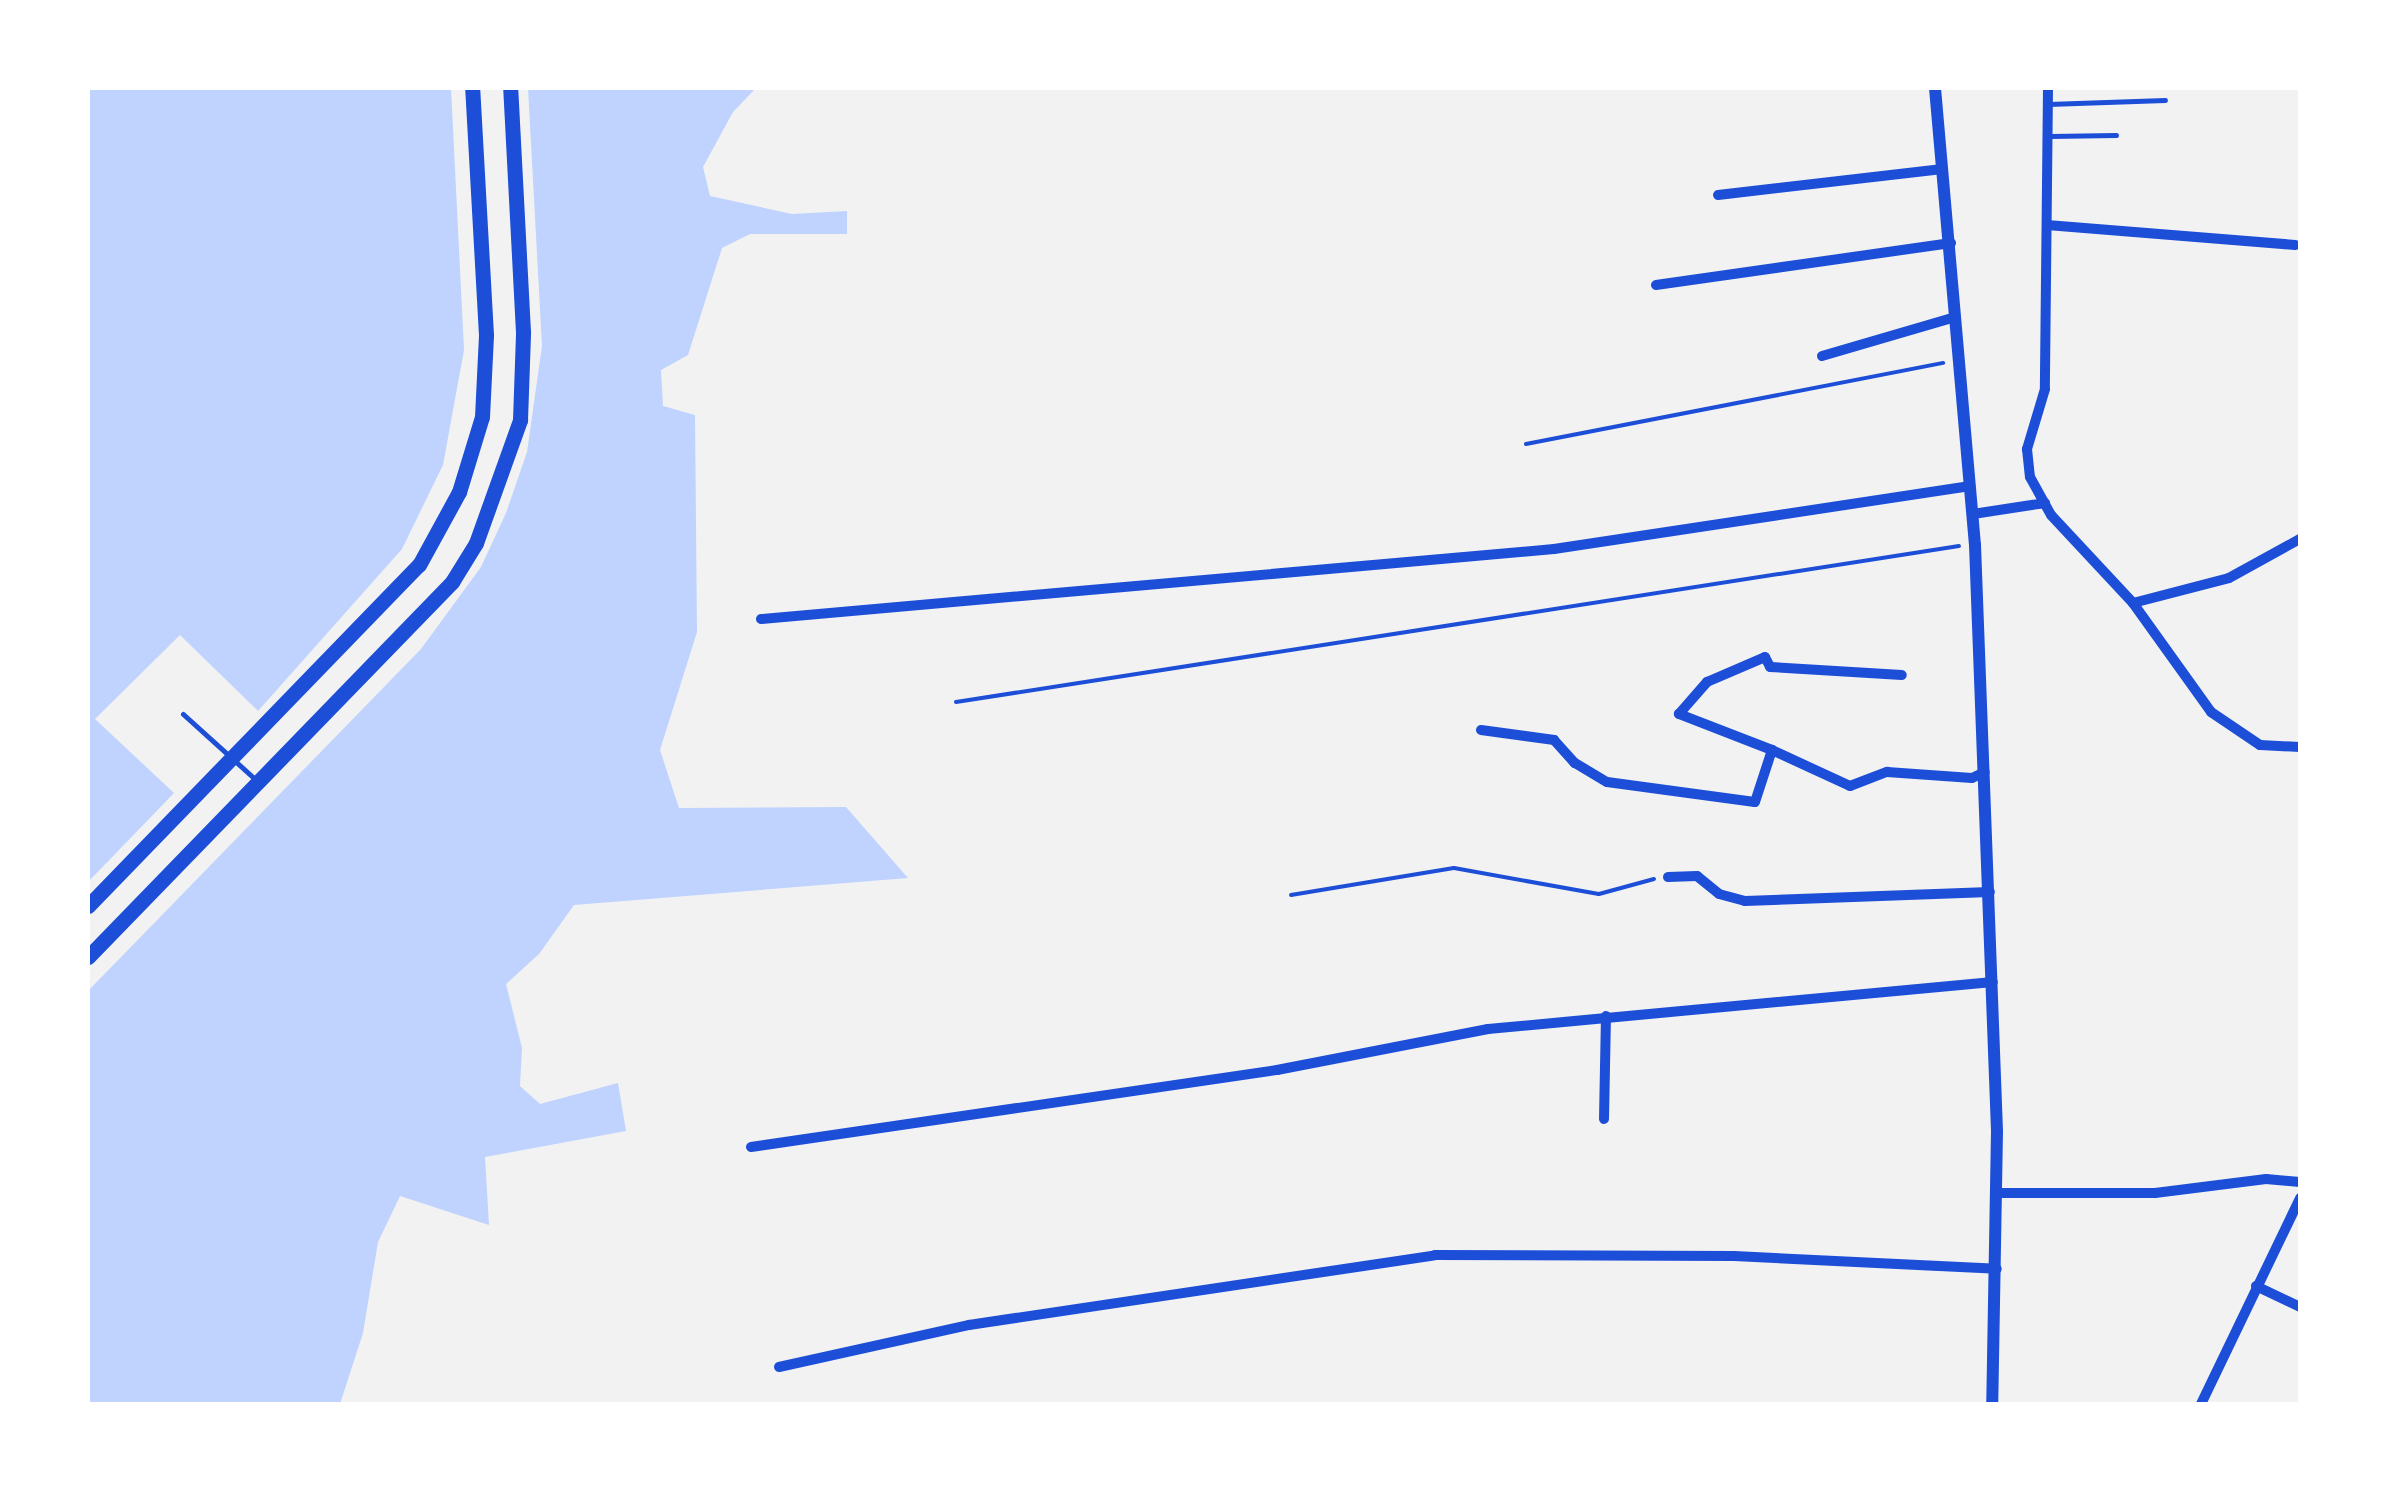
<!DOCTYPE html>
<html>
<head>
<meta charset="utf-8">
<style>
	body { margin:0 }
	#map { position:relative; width:2388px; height:1492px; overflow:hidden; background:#f2f2f2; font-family:"PT Sans Narrow",sans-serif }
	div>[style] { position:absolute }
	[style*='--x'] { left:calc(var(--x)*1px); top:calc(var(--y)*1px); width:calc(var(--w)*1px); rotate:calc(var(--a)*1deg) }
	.water>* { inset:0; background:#bfd3fe }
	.pier>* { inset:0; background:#f2f2f2 }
	.path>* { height:4px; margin:-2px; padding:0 2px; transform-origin:2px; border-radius:2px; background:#1d4ed8 }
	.service>* { height:5px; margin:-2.5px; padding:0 2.5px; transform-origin:2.5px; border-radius:2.5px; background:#1d4ed8 }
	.minor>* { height:10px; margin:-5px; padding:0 5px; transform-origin:5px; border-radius:5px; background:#1d4ed8 }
	.tertiary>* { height:12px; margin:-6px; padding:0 6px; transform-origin:6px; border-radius:6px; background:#1d4ed8 }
	.secondary>* { height:15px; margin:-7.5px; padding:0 7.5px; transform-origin:7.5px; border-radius:7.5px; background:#1d4ed8 }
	span { translate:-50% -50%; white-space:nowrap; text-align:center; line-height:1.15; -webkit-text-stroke:10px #fff; paint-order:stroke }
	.frame { position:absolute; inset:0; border:90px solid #fff; pointer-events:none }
</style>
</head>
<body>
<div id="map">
	<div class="water">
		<i style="clip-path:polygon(88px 88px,756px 88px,733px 112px,703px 167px,710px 196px,792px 214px,847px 211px,847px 234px,750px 234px,722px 248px,688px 355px,661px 370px,663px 406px,695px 415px,697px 632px,660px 750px,679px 808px,846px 807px,908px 878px,574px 905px,539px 954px,506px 984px,522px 1048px,520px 1086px,540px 1104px,618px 1083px,626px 1131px,485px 1157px,489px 1225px,400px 1196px,378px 1242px,363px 1333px,340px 1404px,88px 1404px)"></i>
	</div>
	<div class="pier">
		<i style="clip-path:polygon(451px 88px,528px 88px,542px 346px,527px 452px,506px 513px,481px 567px,421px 649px,88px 991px,88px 882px,174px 793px,95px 719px,180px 635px,258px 711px,402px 549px,443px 465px,464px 350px)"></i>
	</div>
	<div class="path">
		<i style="--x:1526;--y:444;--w:425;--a:-11"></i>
		<i style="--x:956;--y:702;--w:1015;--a:-8.84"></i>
		<i style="--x:1291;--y:895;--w:165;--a:-9.4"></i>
		<i style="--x:1454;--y:868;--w:147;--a:10.2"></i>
		<i style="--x:1599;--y:894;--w:57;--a:-15.3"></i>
	</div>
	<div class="service">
		<i style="--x:2048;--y:104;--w:117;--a:-2"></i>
		<i style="--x:2050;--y:136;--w:66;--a:-0.9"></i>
		<i style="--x:183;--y:714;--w:98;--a:42.1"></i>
	</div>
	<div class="minor">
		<i style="--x:2048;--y:88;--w:301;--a:90.6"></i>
		<i style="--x:2045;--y:389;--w:63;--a:106.7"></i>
		<i style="--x:2027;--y:449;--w:28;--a:84"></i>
		<i style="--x:2030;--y:477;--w:43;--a:61.1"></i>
		<i style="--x:2051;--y:515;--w:120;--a:47"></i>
		<i style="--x:2133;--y:603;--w:134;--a:54.4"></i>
		<i style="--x:2211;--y:712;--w:59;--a:34"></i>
		<i style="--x:2260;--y:745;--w:40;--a:2.9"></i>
		<i style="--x:1718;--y:195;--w:226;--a:-6.6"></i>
		<i style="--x:2047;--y:225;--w:249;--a:4.6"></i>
		<i style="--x:1656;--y:285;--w:298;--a:-8.1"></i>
		<i style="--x:1822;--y:356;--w:139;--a:-16.3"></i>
		<i style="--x:1973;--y:514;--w:73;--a:-8.7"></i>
		<i style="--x:2133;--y:603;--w:99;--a:-14.6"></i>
		<i style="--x:2229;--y:578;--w:81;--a:-28.8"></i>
		<i style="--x:761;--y:619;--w:796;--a:-5.04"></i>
		<i style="--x:1554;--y:549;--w:421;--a:-8.6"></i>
		<i style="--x:1481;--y:730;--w:74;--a:7.8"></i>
		<i style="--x:1554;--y:740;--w:31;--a:48"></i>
		<i style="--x:1575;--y:763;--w:37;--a:31"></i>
		<i style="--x:1607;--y:782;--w:149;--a:7.7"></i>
		<i style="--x:1755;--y:802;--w:55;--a:-71.9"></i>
		<i style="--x:1772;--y:750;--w:86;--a:24.8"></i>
		<i style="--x:1850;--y:786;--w:40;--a:-21"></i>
		<i style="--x:1887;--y:772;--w:85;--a:4"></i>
		<i style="--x:1972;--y:778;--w:14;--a:-25"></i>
		<i style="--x:1772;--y:750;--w:100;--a:-158.8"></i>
		<i style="--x:1679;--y:714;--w:43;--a:-48.8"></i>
		<i style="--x:1707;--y:682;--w:63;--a:-23.3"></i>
		<i style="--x:1765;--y:657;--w:11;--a:63"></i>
		<i style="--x:1770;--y:667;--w:132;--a:3.5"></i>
		<i style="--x:1668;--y:877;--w:29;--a:-2"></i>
		<i style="--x:1697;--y:876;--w:28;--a:39"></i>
		<i style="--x:1719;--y:894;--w:27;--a:15"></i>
		<i style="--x:1745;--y:901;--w:245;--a:-2.1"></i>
		<i style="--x:1604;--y:1119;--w:103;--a:-88.9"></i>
		<i style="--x:751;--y:1147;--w:532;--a:-8.33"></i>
		<i style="--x:1277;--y:1070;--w:215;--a:-11"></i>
		<i style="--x:1488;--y:1029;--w:507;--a:-5.32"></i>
		<i style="--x:1995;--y:1193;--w:160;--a:0"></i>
		<i style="--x:2155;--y:1193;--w:112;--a:-7.2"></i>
		<i style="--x:2266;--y:1179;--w:34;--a:5"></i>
		<i style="--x:2256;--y:1286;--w:49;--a:25.5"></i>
		<i style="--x:779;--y:1367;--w:195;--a:-12.5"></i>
		<i style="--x:969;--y:1325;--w:471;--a:-8.5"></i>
		<i style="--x:1435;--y:1255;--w:299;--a:0.2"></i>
		<i style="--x:1734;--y:1256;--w:263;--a:2.8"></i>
		<i style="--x:2201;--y:1404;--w:229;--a:-64.3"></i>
	</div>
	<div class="tertiary">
		<i style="--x:1935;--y:88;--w:459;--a:85"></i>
		<i style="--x:1975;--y:545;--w:586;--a:87.85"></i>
		<i style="--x:1997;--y:1131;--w:273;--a:91"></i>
	</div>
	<div class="secondary">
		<i style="--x:88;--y:906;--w:475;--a:-45.9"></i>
		<i style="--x:419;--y:565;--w:83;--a:-61.3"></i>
		<i style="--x:459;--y:492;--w:78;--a:-73"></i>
		<i style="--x:482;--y:417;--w:82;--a:-87.2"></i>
		<i style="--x:486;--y:335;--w:247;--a:-93.2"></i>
		<i style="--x:88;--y:957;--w:523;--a:-45.85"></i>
		<i style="--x:452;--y:582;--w:46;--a:-58.4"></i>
		<i style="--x:476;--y:543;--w:131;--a:-70.3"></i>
		<i style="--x:520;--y:420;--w:88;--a:-88"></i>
		<i style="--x:523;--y:332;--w:244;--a:-93"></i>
	</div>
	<div class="frame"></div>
</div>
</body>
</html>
